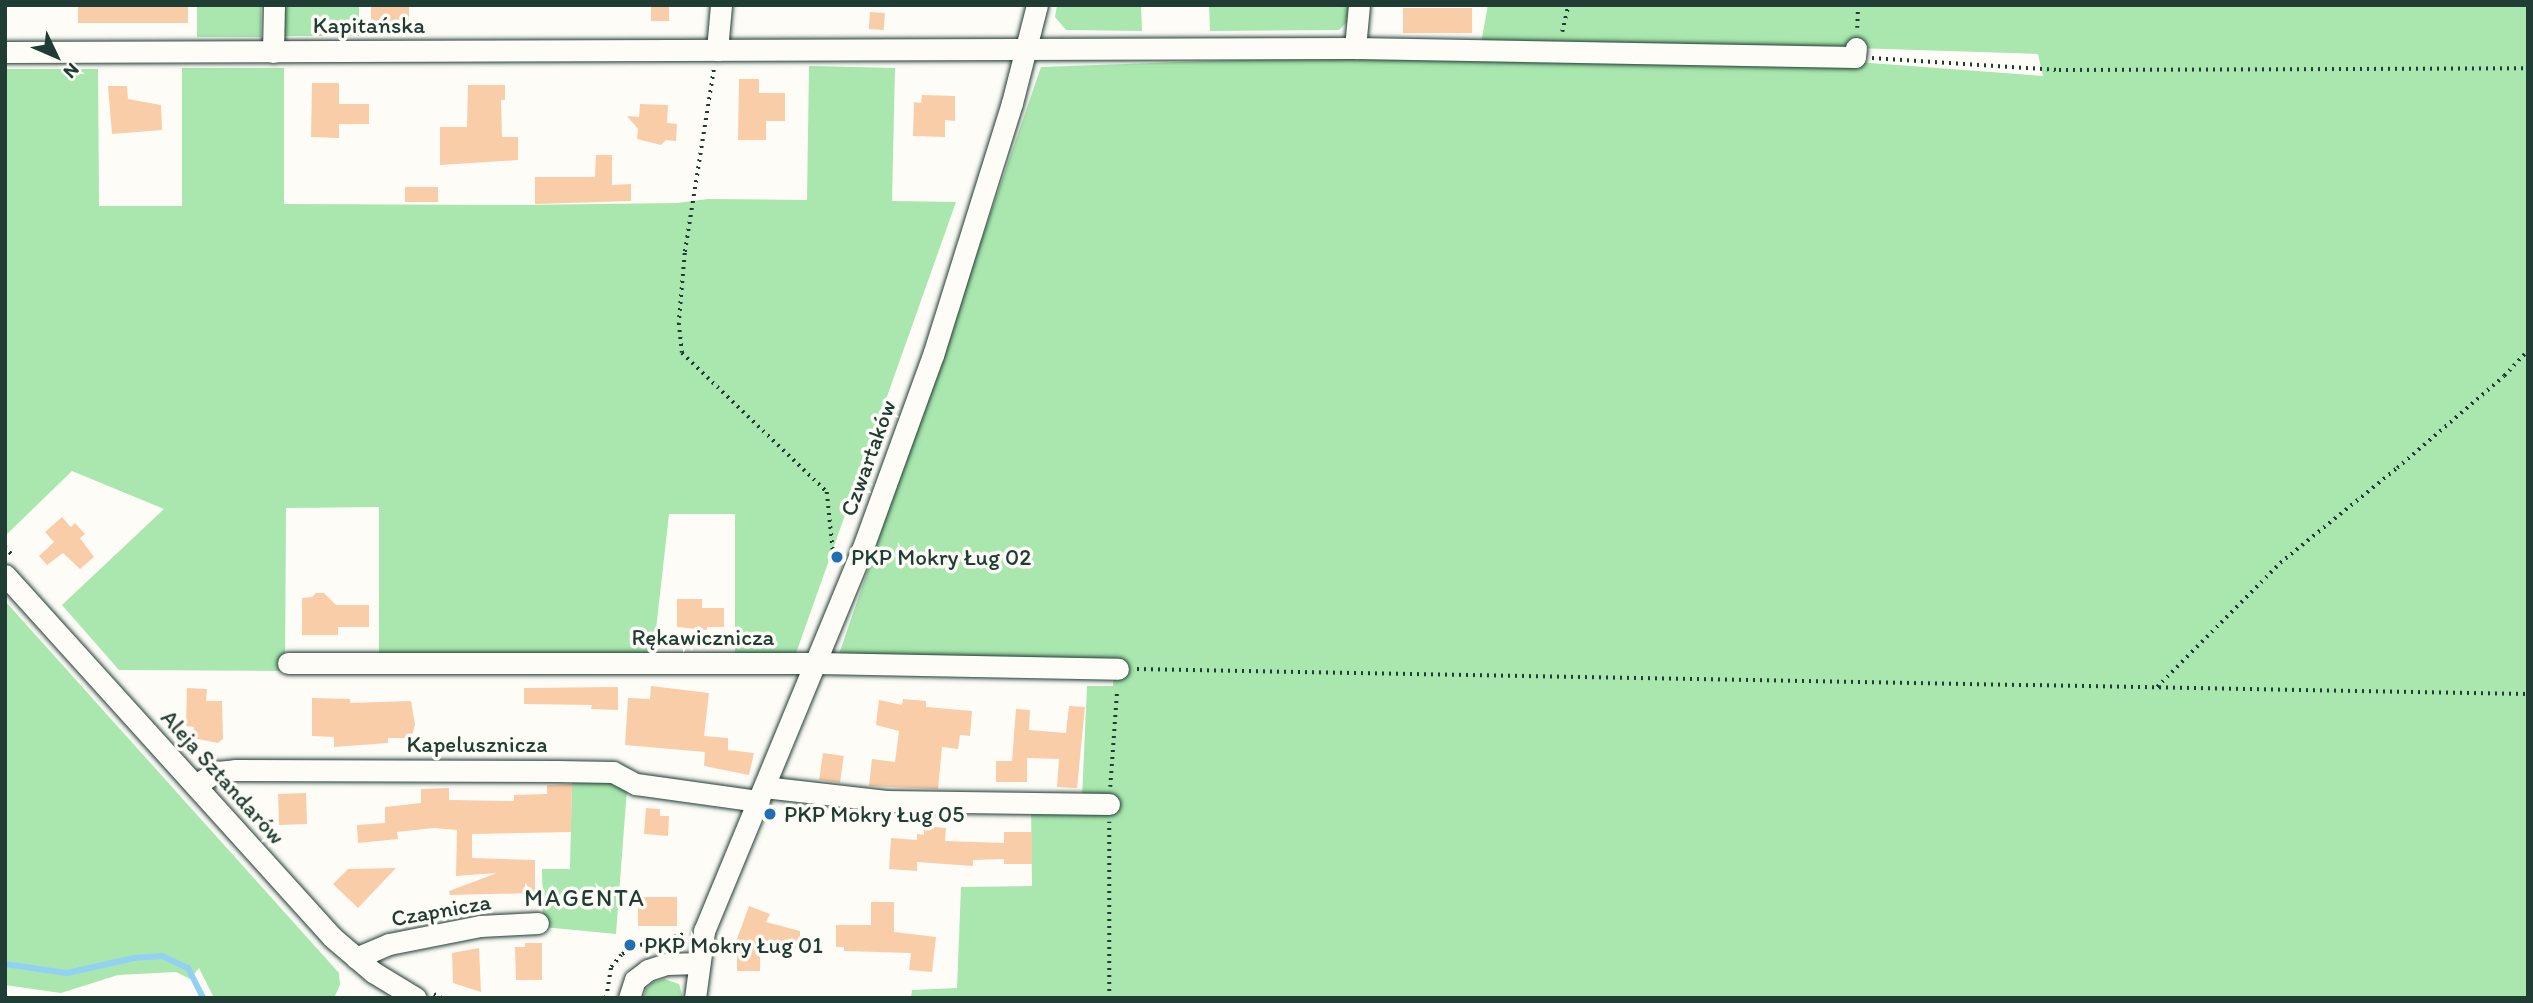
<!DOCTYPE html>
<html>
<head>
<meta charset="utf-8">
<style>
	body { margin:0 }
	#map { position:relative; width:2533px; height:1003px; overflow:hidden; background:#fdfcf7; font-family:Itim,sans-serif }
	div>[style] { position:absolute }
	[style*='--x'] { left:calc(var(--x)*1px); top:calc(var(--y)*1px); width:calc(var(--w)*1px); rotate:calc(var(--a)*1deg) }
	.green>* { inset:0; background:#a9e7ae; transform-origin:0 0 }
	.stream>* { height:6px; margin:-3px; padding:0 3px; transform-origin:3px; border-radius:3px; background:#93d1f4 }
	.building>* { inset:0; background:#f9cda8; transform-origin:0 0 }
	.path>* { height:3.5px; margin-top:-1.75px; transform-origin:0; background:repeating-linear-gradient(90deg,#1f3d34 0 2px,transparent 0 7px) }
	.roads { filter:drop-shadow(0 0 2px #1f3d34) drop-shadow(0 0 2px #1f3d34) }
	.minor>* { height:21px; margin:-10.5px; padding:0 10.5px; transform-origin:10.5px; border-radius:10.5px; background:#fdfcf7 }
	.dots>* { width:19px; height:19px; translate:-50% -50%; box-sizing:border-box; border:4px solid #fdfcf7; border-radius:50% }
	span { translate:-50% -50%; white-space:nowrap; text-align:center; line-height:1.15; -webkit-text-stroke:7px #fdfcf7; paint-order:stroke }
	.street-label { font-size:23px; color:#1f3d34 }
	.poi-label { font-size:23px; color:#1f3d34 }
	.left { translate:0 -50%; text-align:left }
	.neighbourhood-label { font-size:24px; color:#1f3d34; letter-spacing:2px }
	.frame { position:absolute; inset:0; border:7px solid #1f3d34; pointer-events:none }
	.north { position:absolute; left:21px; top:21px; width:70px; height:70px; -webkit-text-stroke:5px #fdfcf7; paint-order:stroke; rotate:134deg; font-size:19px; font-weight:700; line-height:28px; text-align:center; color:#1f3d34 }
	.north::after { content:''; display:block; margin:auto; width:24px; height:32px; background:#1f3d34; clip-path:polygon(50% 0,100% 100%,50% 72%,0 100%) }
</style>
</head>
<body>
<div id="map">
	<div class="green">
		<i style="left:197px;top:5px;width:64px;height:32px"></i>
		<i style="left:283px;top:5px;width:76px;height:31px"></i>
		<i style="clip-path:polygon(1057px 5px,1141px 5px,1142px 31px,1066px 30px,1055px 17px)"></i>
		<i style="clip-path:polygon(1209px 5px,1352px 5px,1351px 18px,1339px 30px,1210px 31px)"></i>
		<i style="clip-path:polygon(1488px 5px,2528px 5px,2528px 998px,911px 998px,912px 990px,957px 988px,961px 887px,1032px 886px,1031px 806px,1082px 798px,1087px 686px,1113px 686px,1114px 662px,838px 657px,1041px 67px,1353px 56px,1857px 62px,2043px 76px,2038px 54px,1760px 45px,1481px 43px)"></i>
		<i style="clip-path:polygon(809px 66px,895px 68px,892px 201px,956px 202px,795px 656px,735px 655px,735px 514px,669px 514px,653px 656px,379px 656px,379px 507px,286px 508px,285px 671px,119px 670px,62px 605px,164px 509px,72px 471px,5px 536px,5px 69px,98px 69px,99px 206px,182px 206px,182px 68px,284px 68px,284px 204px,523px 205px,677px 203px,708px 199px,807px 200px)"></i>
		<i style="clip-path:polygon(5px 601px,339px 973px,340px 985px,334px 998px,214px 998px,199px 968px,190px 979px,176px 972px,118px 975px,61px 993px,5px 985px)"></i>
		<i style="clip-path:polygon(572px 774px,608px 777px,627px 789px,616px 934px,543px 927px,542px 869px,570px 869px)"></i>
		<i style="clip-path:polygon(664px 979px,679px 984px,683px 998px,644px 998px,646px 989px,652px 983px)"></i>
	</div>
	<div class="stream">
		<i style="--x:5;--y:964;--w:63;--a:8.3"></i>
		<i style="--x:67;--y:973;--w:69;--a:-12.6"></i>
		<i style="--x:134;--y:958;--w:28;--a:-4"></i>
		<i style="--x:162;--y:956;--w:29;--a:25"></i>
		<i style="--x:188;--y:968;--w:34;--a:63"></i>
	</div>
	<div class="building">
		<i style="left:78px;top:5px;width:110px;height:18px"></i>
		<i style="left:371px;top:5px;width:38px;height:17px"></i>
		<i style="left:651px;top:5px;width:18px;height:16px"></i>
		<i style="left:1403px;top:8px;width:69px;height:25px"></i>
		<i style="left:870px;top:12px;width:15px;height:17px;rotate:4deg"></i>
		<i style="clip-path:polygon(739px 79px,759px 79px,759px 93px,785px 93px,785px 121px,766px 121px,766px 140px,738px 140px)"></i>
		<i style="clip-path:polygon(312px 83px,339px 83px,339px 104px,369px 104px,369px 124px,339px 124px,339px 138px,311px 137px)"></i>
		<i style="clip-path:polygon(468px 85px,505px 85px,505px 100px,501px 100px,502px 137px,518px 137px,518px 160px,440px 165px,440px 127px,467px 127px)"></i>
		<i style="clip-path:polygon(108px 86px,127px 86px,128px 99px,161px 105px,162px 130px,112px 134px)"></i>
		<i style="clip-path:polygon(922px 95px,955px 96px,955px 121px,945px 120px,945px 137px,913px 136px,914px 102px,921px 103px)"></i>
		<i style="clip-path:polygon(640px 104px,668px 105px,667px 123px,677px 124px,676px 141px,666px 140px,661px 145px,637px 139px,638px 129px,627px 116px,639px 117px)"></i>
		<i style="clip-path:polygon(596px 155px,612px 155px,612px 185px,631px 184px,631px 201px,535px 204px,535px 177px,595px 177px)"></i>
		<i style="left:405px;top:187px;width:33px;height:15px"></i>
		<i style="clip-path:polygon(62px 517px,71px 527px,75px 523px,85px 534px,80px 538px,94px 557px,80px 569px,63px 553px,47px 565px,39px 556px,54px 542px,45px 532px)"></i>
		<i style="clip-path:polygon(316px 593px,324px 593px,336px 605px,369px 605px,369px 627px,338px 627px,338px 635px,302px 635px,302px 598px,312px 597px)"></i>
		<i style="clip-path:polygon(677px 599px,702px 599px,702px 608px,724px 608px,724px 627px,707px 627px,707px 630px,677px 627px)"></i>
		<i style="clip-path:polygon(651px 686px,709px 693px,704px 736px,728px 738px,728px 750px,754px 753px,749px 775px,704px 766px,705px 752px,625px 745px,628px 698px,650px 699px)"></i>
		<i style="clip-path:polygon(618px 687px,618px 710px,591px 709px,592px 705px,524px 704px,524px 688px)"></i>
		<i style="clip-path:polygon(187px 688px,207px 689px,206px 701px,222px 701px,223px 739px,218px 743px,193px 738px,194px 727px,186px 726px)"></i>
		<i style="clip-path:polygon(312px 698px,350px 699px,350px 703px,411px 701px,415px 725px,411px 738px,388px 738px,388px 743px,334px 747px,334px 737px,312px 736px)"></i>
		<i style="clip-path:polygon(903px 699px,926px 701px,926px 707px,972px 711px,970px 736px,960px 735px,958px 749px,942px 747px,938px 789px,869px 786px,872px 759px,895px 762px,899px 731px,876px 725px,879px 700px,902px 705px)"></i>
		<i style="clip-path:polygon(1069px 706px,1085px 707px,1077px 788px,1057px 787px,1059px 759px,1027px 758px,1027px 782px,996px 782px,996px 761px,1012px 761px,1016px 709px,1030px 710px,1029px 730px,1066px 733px)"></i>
		<i style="left:823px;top:753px;width:21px;height:27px;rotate:8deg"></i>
		<i style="clip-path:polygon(572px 784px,571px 832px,472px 834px,472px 858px,535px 860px,535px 893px,450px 895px,449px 891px,497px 873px,456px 876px,457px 830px,434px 828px,397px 832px,398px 839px,358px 843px,357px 825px,385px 823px,385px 807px,421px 803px,421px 789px,449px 788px,449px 800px,514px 801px,514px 795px,547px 794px,547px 785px)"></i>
		<i style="left:306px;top:793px;width:31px;height:28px;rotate:88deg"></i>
		<i style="clip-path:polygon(646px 808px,660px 809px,660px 816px,669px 816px,668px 836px,644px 834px)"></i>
		<i style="clip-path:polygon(924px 826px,946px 828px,945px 841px,1004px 843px,1004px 832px,1032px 832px,1032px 864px,1004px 864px,1004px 859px,973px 860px,973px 866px,917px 862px,917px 871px,889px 869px,891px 838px,917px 840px,917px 834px,924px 835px)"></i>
		<i style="clip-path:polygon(396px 868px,358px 908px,333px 884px,348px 869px)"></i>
		<i style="left:638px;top:897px;width:39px;height:29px"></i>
		<i style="clip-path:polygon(871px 902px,894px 902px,894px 932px,936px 937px,932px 972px,909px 970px,911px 953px,844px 951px,844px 947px,836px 947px,836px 925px,871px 925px)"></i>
		<i style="clip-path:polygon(749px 906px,770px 914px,766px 922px,800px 931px,800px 948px,760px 949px,760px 971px,737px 971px,737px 939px)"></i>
		<i style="clip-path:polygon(525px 943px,542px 943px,542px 980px,516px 980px,515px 947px,525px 947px)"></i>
		<i style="clip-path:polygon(479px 948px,481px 992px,453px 983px,452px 953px)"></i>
	</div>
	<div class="path">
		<i style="--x:1857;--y:28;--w:23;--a:-88"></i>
		<i style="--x:1562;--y:32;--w:28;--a:-77"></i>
		<i style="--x:1872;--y:58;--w:187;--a:3.7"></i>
		<i style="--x:2059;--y:70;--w:469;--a:-0.2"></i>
		<i style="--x:714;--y:70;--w:185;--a:99"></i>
		<i style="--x:685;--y:253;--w:70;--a:94.9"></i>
		<i style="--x:679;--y:323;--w:30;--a:84"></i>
		<i style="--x:682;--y:353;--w:201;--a:43.8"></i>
		<i style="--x:827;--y:492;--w:69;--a:84.2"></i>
		<i style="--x:5;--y:547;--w:12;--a:48"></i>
		<i style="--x:1137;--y:669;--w:1391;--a:1.03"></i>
		<i style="--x:2157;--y:687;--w:175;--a:-45.2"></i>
		<i style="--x:2280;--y:563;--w:151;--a:-39.1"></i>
		<i style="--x:2397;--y:468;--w:141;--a:-40.7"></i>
		<i style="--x:2504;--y:376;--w:35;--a:-47"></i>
		<i style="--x:1110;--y:787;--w:97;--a:-85.9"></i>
		<i style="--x:434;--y:994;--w:9;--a:27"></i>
		<i style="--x:606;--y:998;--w:31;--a:-81"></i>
		<i style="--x:611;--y:967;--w:17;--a:-50"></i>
		<i style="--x:622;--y:954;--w:20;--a:-27"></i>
		<i style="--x:640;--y:945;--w:45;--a:-14"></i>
		<i style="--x:1109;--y:998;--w:176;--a:-90"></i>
	</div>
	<div class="roads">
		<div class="minor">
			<i style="--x:1355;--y:48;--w:43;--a:-84.7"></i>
			<i style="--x:717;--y:50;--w:45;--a:-84.9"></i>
			<i style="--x:5;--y:52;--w:1350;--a:-0.17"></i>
			<i style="--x:1355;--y:48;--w:500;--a:1.03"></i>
			<i style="--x:1855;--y:57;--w:9;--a:-84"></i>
			<i style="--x:273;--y:52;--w:47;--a:-88.8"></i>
			<i style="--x:5;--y:575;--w:488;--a:47.9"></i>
			<i style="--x:332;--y:937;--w:54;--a:40.5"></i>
			<i style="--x:373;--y:972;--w:50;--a:31.2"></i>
			<i style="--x:288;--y:663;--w:529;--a:0"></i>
			<i style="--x:817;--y:663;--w:301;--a:1.1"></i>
			<i style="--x:195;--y:785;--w:26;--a:-31"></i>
			<i style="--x:217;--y:772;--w:18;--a:-6"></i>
			<i style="--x:235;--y:770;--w:322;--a:0.2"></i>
			<i style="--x:557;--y:771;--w:56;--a:1"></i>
			<i style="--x:613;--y:772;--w:26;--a:28"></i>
			<i style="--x:636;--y:784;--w:124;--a:7.9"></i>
			<i style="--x:764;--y:787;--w:123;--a:6.5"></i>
			<i style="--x:886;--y:801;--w:223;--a:0.8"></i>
			<i style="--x:356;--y:958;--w:36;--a:-23"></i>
			<i style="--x:389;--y:944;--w:93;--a:-11.2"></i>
			<i style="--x:480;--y:926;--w:58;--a:-3"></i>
			<i style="--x:629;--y:998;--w:19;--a:-72"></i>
			<i style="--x:635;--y:980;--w:16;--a:-38"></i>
			<i style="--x:648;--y:970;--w:20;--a:-18"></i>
			<i style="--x:667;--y:964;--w:31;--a:-2"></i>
			<i style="--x:695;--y:998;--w:68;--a:-82.3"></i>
			<i style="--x:704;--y:931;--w:412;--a:-67.5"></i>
			<i style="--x:862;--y:550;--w:208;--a:-70"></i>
			<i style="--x:933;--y:355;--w:264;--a:-72.6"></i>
			<i style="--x:1012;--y:103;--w:101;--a:-75.7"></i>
		</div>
	</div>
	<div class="dots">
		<i style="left:837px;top:557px;background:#1f6fb2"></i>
		<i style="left:770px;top:814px;background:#1f6fb2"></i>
		<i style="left:630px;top:945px;background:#1f6fb2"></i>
	</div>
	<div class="street-label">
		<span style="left:369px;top:25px">Kapitańska</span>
		<span style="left:868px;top:458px;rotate:-70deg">Czwartaków</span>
		<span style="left:703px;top:637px">Rękawicznicza</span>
		<span style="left:477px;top:744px">Kapelusznicza</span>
		<span style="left:223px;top:777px;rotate:48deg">Aleja Sztandarów</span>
		<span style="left:441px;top:910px;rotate:-10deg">Czapnicza</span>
	</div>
	<div class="poi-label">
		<span class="left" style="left:851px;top:557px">PKP Mokry Ług 02</span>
		<span class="left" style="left:784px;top:814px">PKP Mokry Ług 05</span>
		<span class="left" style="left:644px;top:945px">PKP Mokry Ług 01</span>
	</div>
	<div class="neighbourhood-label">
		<span style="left:585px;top:898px">MAGENTA</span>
	</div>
	<div class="frame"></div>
	<div class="north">N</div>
</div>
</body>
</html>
